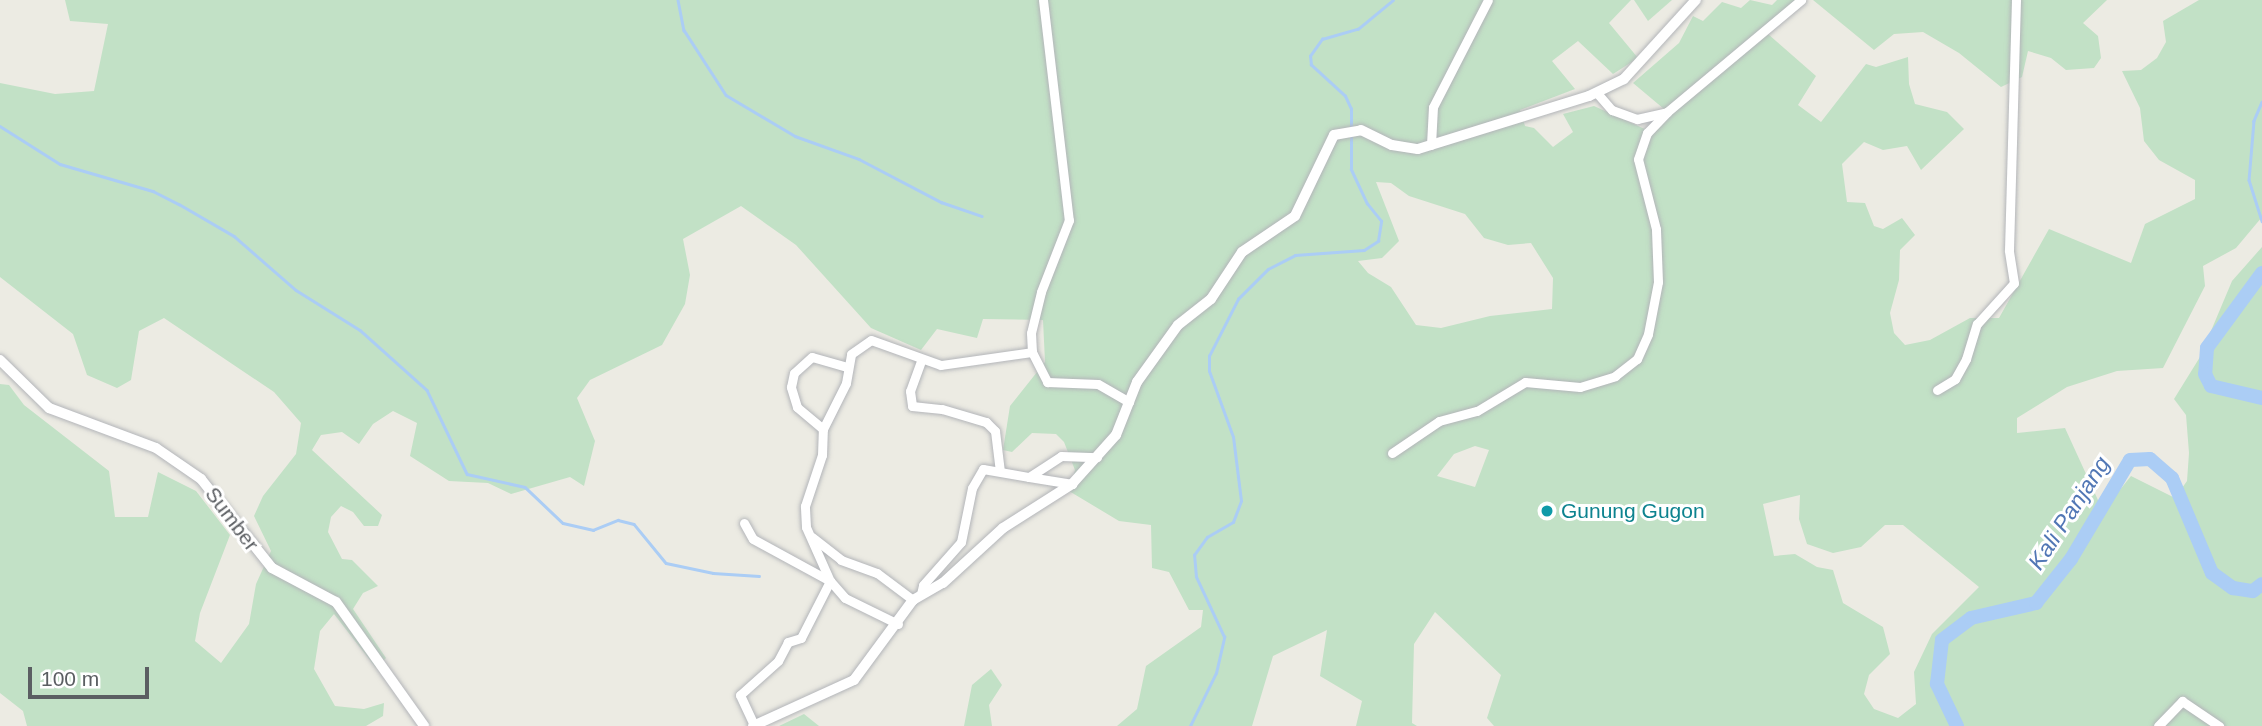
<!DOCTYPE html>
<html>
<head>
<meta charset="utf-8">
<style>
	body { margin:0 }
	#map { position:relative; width:2262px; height:726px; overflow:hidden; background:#ecebe3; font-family:Helvetica,sans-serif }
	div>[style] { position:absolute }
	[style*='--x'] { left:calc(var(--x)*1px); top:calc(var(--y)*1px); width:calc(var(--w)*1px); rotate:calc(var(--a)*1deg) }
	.green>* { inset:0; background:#c2e1c6 }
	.stream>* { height:2.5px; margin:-1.25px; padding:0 1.25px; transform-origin:1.25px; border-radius:1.25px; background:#abcdf5 }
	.river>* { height:14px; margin:-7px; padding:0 7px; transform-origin:7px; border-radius:7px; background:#abcdf5 }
	.roads { filter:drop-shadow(0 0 2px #b3b5b9) drop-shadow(0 0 2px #b3b5b9) }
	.minor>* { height:9px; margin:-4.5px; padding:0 4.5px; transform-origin:4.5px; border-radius:4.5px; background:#fff }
	.tertiary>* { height:10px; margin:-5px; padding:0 5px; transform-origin:5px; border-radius:5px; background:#fff }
	.dots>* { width:19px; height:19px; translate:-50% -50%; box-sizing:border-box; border:4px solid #fff; border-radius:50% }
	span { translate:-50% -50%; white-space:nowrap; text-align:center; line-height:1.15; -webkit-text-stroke:6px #fff; paint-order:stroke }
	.culture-label { font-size:21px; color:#0d838f }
	.left { translate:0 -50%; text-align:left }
	.street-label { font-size:21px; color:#5b5e62 }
	.water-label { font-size:23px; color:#5177b5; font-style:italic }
	.scale { position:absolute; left:28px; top:667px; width:121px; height:32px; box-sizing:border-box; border:4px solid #5b5e62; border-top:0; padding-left:9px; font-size:21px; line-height:24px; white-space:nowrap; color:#5b5e62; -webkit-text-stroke:5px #fff; paint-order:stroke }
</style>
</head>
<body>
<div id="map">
	<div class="green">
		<i style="clip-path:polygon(evenodd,65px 0,1631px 0,1609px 23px,1638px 58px,1613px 74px,1578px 41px,1552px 61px,1575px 89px,1520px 110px,1525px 126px,1534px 128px,1553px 147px,1573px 132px,1563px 114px,1594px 106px,1647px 130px,1664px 109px,1633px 83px,1679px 43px,1693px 16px,1703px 21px,1722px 2px,1741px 8px,1750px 0,1772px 5px,1777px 0,1801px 0,1768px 34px,1816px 76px,1798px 105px,1821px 122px,1866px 64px,1876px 67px,1908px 57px,1909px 84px,1915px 104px,1947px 112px,1964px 129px,1921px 170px,1907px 146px,1883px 150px,1864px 142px,1842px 164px,1847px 202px,1865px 203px,1874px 226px,1883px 229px,1902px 218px,1915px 235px,1900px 250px,1899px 280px,1890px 313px,1894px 333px,1905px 345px,1930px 340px,1970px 318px,1999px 318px,2049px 229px,2131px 263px,2145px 224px,2195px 199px,2195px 180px,2159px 160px,2144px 141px,2140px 108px,2122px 71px,2141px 70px,2157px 58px,2166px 42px,2163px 21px,2199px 0,2262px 0,2262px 217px,2236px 248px,2203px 266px,2205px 286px,2163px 368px,2117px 371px,2067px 387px,2017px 418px,2017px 433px,2065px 428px,2103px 511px,2131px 476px,2175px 498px,2187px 481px,2189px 453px,2186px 415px,2174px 399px,2200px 357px,2232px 281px,2262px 247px,2262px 726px,1494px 726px,1487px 718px,1501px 675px,1435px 612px,1414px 644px,1412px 723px,1417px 726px,1356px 726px,1362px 701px,1320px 676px,1327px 630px,1273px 656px,1252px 726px,1117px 726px,1137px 709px,1146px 666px,1201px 627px,1203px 610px,1189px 610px,1169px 572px,1152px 568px,1151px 525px,1119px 521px,1069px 491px,1075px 470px,1064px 442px,1056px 434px,1032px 433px,1012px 452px,1003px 450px,1010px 406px,1045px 362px,1043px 320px,983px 319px,977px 338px,937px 329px,921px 350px,871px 328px,796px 245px,741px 206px,683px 239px,690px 275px,685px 304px,662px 345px,590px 380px,577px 398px,595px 441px,584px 486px,570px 477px,511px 494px,488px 483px,449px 481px,410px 456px,417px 423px,393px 411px,373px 424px,359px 444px,342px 432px,321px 435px,312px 450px,382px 515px,378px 526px,364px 526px,353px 512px,341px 506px,331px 517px,328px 532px,342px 559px,352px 560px,378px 586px,363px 593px,353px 609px,386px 658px,376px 668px,334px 614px,320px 631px,314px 669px,335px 706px,364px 709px,384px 703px,383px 716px,366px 726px,27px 726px,23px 711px,0 693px,0 384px,9px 385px,24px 405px,109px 471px,115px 517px,148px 517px,158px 472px,196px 491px,230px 535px,200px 613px,195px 641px,221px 663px,249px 624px,256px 584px,271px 551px,254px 516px,263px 496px,296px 454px,301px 423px,274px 392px,164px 318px,139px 331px,131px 380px,117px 388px,87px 375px,73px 334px,0 277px,0 83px,55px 94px,94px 91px,108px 24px,70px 21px,65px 0,1376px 182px,1391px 183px,1409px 196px,1465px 214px,1484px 238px,1508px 245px,1531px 243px,1553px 278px,1552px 309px,1490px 316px,1441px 328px,1416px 325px,1391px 287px,1368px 273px,1358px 261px,1382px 258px,1399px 241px,1376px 182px,65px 0,1475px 446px,1489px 450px,1475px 487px,1437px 476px,1454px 454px,1475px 446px,65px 0,1800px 495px,1799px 519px,1807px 544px,1833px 553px,1861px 547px,1885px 525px,1903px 525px,1979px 587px,1932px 634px,1914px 672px,1916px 704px,1898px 718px,1874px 709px,1864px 694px,1869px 675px,1890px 654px,1883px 627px,1843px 603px,1833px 570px,1817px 567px,1795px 554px,1774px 556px,1763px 504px,1800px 495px)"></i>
		<i style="clip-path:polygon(1634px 0,1672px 0,1648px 21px)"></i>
		<i style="clip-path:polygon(1813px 0,2107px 0,2083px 23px,2098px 36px,2101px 58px,2094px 68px,2066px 70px,2051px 58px,2028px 51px,2022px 77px,2001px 87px,1959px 53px,1923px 32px,1894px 34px,1874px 50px)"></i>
		<i style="clip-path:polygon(991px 669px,1002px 685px,989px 705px,992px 726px,964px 726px,972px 685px)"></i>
		<i style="clip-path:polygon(804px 714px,819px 726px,779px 726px)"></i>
	</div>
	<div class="stream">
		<i style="--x:678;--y:0;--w:31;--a:79"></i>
		<i style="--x:684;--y:30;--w:77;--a:57.1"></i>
		<i style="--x:726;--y:95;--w:80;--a:30.7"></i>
		<i style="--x:795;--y:136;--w:68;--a:19.8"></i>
		<i style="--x:859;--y:159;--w:93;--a:27.7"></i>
		<i style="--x:941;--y:202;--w:43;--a:18.9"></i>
		<i style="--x:2262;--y:102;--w:21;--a:113"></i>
		<i style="--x:2254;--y:121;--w:59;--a:94.8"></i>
		<i style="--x:2249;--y:180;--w:43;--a:72.4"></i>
		<i style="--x:0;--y:126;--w:71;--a:32.3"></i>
		<i style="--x:60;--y:164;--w:97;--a:16.2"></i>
		<i style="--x:153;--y:191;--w:29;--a:27"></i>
		<i style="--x:179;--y:204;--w:64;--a:30.2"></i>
		<i style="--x:234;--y:236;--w:82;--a:41.1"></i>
		<i style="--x:296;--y:290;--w:75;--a:32"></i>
		<i style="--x:360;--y:330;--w:90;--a:41.8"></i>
		<i style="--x:427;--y:390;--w:93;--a:64.5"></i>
		<i style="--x:467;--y:474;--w:59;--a:12.6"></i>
		<i style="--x:525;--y:487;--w:52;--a:43.5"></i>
		<i style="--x:563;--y:523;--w:31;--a:13"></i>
		<i style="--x:593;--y:530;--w:27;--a:-22"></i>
		<i style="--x:618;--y:520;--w:16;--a:14"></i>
		<i style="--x:634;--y:524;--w:50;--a:50.6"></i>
		<i style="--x:666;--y:563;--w:48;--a:12"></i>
		<i style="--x:713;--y:573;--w:46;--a:3.7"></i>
		<i style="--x:1351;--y:128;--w:19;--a:-90"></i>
		<i style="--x:1351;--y:109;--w:14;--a:-115"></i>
		<i style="--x:1345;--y:96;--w:46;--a:-137.6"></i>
		<i style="--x:1311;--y:65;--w:9;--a:-96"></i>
		<i style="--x:1310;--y:56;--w:21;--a:-55"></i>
		<i style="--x:1322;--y:39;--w:37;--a:-16"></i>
		<i style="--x:1358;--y:29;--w:45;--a:-39.6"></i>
		<i style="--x:1190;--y:726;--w:59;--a:-63.9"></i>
		<i style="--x:1216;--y:673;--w:37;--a:-77"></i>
		<i style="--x:1224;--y:637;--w:66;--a:-115"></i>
		<i style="--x:1196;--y:577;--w:22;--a:-95"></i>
		<i style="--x:1194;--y:555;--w:22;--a:-54"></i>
		<i style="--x:1207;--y:537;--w:30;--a:-30"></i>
		<i style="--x:1233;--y:522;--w:22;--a:-69"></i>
		<i style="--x:1241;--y:501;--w:64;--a:-97.1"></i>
		<i style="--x:1233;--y:437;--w:70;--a:-110"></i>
		<i style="--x:1209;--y:371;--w:15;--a:-90"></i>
		<i style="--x:1209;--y:356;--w:64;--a:-63"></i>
		<i style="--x:1238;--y:299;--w:42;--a:-45"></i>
		<i style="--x:1268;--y:269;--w:30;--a:-27"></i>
		<i style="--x:1295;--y:255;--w:69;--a:-4.1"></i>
		<i style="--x:1364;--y:250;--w:17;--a:-33"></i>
		<i style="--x:1378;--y:241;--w:20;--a:-81"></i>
		<i style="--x:1381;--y:221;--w:22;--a:-129"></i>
		<i style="--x:1367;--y:204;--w:38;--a:-115"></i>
		<i style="--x:1351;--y:169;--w:34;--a:-90"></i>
	</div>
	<div class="river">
		<i style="--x:2262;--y:273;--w:93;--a:126.3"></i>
		<i style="--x:2207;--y:348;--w:26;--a:94"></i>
		<i style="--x:2205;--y:374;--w:13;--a:63"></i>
		<i style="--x:2211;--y:386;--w:52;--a:13.2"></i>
		<i style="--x:1957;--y:726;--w:47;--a:-115.5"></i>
		<i style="--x:1937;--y:684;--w:44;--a:-83.5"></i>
		<i style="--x:1942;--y:640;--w:36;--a:-37"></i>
		<i style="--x:1971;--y:618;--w:67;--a:-13"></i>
		<i style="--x:2036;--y:603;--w:56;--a:-51.5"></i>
		<i style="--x:2071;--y:559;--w:115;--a:-59.2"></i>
		<i style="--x:2130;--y:460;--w:20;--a:-3"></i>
		<i style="--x:2150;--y:459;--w:29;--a:41"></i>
		<i style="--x:2172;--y:478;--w:103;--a:67.2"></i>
		<i style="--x:2212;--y:573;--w:26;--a:36"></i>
		<i style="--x:2233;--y:588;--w:20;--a:9"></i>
		<i style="--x:2253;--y:591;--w:11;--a:-38"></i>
	</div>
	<div class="roads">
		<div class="minor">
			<i style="--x:1043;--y:0;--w:222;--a:83.3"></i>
			<i style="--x:1069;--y:220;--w:77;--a:111.3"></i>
			<i style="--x:1041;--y:292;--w:42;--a:103.7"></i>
			<i style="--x:1031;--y:333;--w:19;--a:87"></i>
			<i style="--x:1032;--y:352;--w:34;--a:63"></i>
			<i style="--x:1047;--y:382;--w:51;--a:2.2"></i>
			<i style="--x:1098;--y:384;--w:36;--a:30"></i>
			<i style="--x:1597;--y:93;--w:23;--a:49"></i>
			<i style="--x:1612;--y:110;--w:27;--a:20"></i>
			<i style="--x:1637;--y:119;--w:31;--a:-13"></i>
			<i style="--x:1667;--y:112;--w:175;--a:-39.9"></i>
			<i style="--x:1431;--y:145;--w:38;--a:-87"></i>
			<i style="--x:1433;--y:107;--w:120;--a:-62.8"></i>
			<i style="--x:921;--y:361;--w:32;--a:110"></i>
			<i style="--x:910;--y:391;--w:15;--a:82"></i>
			<i style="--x:912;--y:406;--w:30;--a:6"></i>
			<i style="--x:942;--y:409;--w:46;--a:16.5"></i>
			<i style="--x:986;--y:422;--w:13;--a:45"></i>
			<i style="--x:995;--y:431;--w:39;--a:83"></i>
			<i style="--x:1937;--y:390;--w:21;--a:-31"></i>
			<i style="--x:1955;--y:379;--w:23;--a:-61"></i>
			<i style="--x:1966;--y:359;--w:37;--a:-73"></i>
			<i style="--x:1977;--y:324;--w:55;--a:-47.9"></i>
			<i style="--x:2014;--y:283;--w:33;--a:-99"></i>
			<i style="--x:2009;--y:250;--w:250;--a:-88.4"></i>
			<i style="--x:823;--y:429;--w:34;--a:-140"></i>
			<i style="--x:797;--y:407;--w:21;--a:-107"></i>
			<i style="--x:791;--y:387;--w:14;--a:-78"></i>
			<i style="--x:794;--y:373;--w:24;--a:-42"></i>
			<i style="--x:812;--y:357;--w:36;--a:16"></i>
			<i style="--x:1392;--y:453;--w:57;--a:-34.2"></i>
			<i style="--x:1439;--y:421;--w:39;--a:-15"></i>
			<i style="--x:1477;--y:411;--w:56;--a:-31.1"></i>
			<i style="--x:1525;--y:382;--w:55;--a:5.2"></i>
			<i style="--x:1580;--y:387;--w:37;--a:-17"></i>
			<i style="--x:1615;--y:376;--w:28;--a:-38"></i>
			<i style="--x:1637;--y:359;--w:27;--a:-66"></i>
			<i style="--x:1648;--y:334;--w:53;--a:-79.1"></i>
			<i style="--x:1658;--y:282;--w:53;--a:-92.2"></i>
			<i style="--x:1656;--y:229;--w:72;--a:-104.4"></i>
			<i style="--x:1638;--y:159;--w:28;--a:-71"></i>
			<i style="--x:1647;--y:133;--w:29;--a:-46"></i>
			<i style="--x:1029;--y:477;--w:44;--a:9.2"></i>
			<i style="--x:744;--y:523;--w:18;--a:61"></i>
			<i style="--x:753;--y:539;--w:88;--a:28.6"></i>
			<i style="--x:830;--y:581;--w:64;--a:117"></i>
			<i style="--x:801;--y:638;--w:14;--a:163"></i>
			<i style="--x:788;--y:642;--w:21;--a:118"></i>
			<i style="--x:778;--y:661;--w:51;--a:138.2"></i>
			<i style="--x:740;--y:695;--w:33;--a:65"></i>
			<i style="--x:812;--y:537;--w:37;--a:38"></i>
			<i style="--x:841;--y:560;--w:38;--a:20"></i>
			<i style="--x:877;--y:573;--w:45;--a:36.9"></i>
			<i style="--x:921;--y:594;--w:9;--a:-77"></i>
			<i style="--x:923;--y:585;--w:57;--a:-48.5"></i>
			<i style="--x:961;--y:542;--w:55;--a:-78.5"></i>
			<i style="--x:972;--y:488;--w:22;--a:-60"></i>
			<i style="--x:983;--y:469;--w:47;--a:9.9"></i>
			<i style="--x:1029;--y:477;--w:38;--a:-33"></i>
			<i style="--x:1061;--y:456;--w:36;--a:2"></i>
			<i style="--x:898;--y:624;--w:59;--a:-153.9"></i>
			<i style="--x:845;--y:598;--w:23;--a:-131"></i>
			<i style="--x:830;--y:581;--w:59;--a:-114"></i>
			<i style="--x:806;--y:527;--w:21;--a:-93"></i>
			<i style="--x:805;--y:506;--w:54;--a:-71.6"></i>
			<i style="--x:822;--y:455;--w:26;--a:-88"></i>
			<i style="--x:823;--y:429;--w:51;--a:-63.4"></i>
			<i style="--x:846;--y:383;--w:29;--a:-80"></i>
			<i style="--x:851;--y:354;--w:24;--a:-35"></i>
			<i style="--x:871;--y:340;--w:74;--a:19.7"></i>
			<i style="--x:941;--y:365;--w:92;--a:-8.1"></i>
			<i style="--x:2158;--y:726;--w:35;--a:-46"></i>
			<i style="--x:2182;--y:701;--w:45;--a:34"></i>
		</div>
		<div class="tertiary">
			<i style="--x:0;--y:360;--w:69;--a:44.4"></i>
			<i style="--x:49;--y:408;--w:114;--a:20.5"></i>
			<i style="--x:156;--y:448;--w:55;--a:34.6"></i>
			<i style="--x:201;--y:479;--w:114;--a:51.4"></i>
			<i style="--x:272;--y:568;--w:72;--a:28"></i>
			<i style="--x:336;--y:602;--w:152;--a:54.6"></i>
			<i style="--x:753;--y:726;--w:111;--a:-24.5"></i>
			<i style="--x:854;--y:680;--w:99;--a:-53.6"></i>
			<i style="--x:913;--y:600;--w:34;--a:-30"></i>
			<i style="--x:943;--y:583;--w:81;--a:-42.5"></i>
			<i style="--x:1003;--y:528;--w:82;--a:-32.5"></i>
			<i style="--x:1072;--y:484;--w:66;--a:-48.1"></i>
			<i style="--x:1116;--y:435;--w:57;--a:-68.4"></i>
			<i style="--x:1137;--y:382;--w:70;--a:-54.3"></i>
			<i style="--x:1178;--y:325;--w:42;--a:-38.2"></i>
			<i style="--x:1211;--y:299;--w:56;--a:-56.6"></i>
			<i style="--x:1242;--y:252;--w:64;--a:-34.2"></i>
			<i style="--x:1295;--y:216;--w:90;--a:-64.3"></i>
			<i style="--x:1334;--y:135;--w:27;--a:-10"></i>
			<i style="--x:1361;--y:130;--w:34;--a:26"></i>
			<i style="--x:1392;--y:145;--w:26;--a:9"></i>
			<i style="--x:1418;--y:149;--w:179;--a:-17.2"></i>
			<i style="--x:1589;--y:96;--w:39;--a:-26"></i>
			<i style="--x:1624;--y:79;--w:107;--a:-47.7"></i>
		</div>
	</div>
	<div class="dots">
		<i style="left:1547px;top:511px;background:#0f9aa8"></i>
	</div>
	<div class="culture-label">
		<span class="left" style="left:1561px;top:511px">Gunung Gugon</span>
	</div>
	<div class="street-label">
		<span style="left:232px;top:519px;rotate:53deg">Sumber</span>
	</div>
	<div class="water-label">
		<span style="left:2069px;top:513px;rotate:-57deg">Kali Panjang</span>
	</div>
	<div class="scale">100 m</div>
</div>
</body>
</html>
